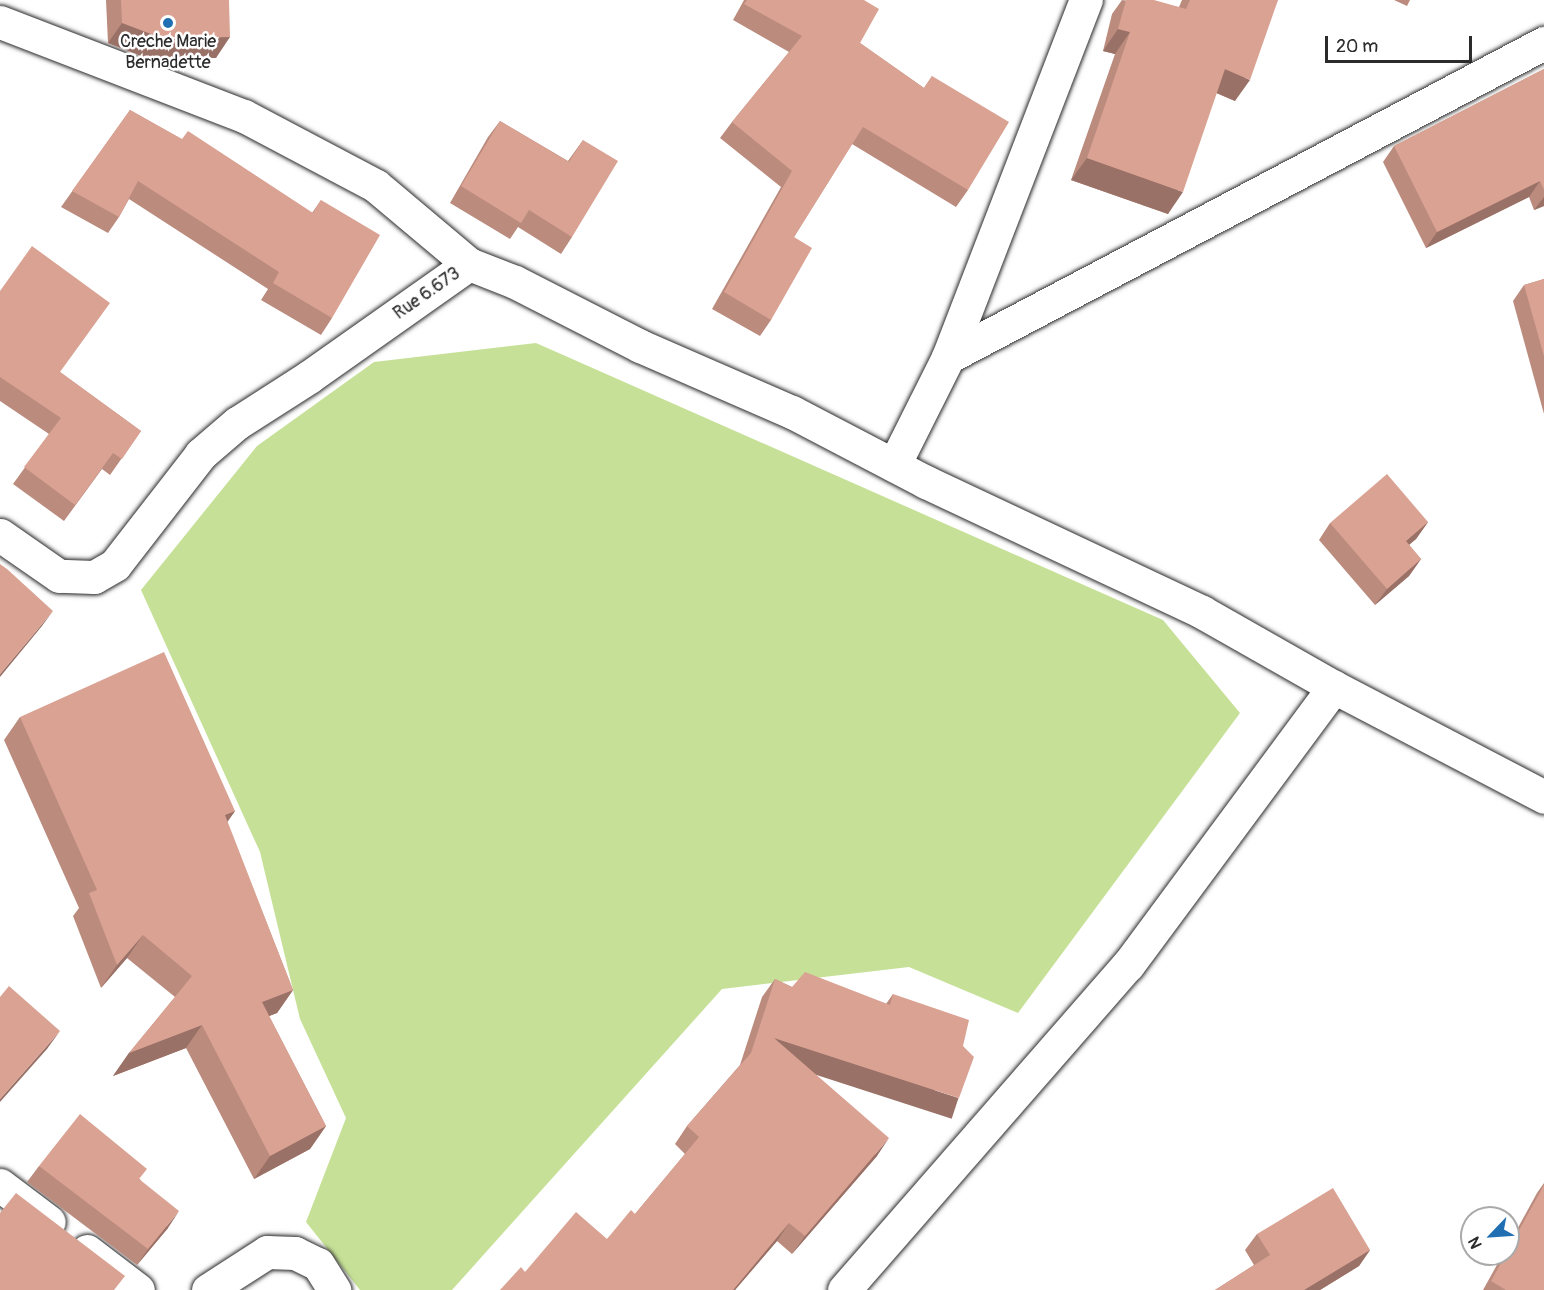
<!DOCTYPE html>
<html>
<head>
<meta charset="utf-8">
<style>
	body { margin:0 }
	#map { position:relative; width:1544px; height:1290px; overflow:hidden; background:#fff; font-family:Pangolin,sans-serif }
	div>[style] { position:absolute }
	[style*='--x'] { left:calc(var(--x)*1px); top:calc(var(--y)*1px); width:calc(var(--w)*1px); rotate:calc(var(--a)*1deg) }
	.green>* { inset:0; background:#c6e197 }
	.roads { filter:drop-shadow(0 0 2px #2b2b2b) drop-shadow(0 0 2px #2b2b2b) }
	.minor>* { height:33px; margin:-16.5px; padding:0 16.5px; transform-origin:16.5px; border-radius:16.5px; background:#fff }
	.wall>* { inset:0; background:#bb8b7e }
	.shaded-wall>* { inset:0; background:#997167; transform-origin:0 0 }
	.building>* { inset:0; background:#daa293 }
	.dots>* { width:16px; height:16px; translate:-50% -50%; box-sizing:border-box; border:3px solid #fff; border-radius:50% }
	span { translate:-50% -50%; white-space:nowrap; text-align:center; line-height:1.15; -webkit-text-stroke:5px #fff; paint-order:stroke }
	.poi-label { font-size:18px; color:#2b2b2b }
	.street-label { font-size:18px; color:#2b2b2b }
	.north { position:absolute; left:1460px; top:1206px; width:60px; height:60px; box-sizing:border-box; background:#fff; border:2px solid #aaa; border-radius:50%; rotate:245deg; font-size:16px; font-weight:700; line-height:24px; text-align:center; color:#2b2b2b }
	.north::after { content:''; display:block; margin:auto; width:21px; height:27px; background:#1f6fb2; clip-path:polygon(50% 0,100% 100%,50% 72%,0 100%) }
	.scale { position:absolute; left:1325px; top:36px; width:147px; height:27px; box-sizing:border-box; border:3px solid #2b2b2b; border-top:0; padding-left:8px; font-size:18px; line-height:21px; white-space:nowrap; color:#2b2b2b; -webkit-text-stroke:4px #fff; paint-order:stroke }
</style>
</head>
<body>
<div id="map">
	<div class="green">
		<i style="clip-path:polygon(536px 343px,1163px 620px,1240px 713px,1018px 1013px,909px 967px,722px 989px,452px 1290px,360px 1290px,306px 1222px,346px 1118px,300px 1019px,260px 852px,141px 590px,257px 446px,374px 362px)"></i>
	</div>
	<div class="roads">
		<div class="minor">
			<i style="--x:0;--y:22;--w:261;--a:21.1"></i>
			<i style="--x:244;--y:116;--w:149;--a:27.9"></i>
			<i style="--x:376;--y:186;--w:121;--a:40"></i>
			<i style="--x:469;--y:264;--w:196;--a:144.8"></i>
			<i style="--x:309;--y:377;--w:85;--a:147.4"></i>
			<i style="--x:237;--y:423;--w:48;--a:139.3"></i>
			<i style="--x:201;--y:454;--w:140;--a:127.8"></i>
			<i style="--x:115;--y:565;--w:24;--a:150"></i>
			<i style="--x:94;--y:577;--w:35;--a:-178"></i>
			<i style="--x:59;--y:576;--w:72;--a:-145.2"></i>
			<i style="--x:469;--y:264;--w:49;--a:21.4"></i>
			<i style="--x:515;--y:282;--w:140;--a:27.1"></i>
			<i style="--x:640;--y:346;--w:166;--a:23.5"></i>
			<i style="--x:792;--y:412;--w:151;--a:27.6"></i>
			<i style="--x:926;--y:482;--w:305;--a:25.2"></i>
			<i style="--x:1202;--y:612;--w:152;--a:29.6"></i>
			<i style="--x:1334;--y:687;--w:237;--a:27.6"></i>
			<i style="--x:948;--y:357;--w:674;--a:-27.78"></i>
			<i style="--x:894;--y:465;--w:121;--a:-63.4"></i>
			<i style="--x:948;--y:357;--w:383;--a:-68.9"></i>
			<i style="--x:0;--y:1185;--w:61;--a:37.1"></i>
			<i style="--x:87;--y:1251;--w:64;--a:37.4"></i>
			<i style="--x:208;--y:1290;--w:70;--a:-32.8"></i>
			<i style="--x:267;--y:1252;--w:28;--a:2"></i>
			<i style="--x:295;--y:1253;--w:25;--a:26"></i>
			<i style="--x:318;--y:1264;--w:31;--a:58"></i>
			<i style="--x:844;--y:1290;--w:432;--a:-48.9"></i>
			<i style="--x:1128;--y:965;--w:346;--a:-53.5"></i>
		</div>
	</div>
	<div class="wall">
		<i style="clip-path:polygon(106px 0,229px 0,216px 58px,149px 59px,108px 43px)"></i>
		<i style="clip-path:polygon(744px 0,864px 0,860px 43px,924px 88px,932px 76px,968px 190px,956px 207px,852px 144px,794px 237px,771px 320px,760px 336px,712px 309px,781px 187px,720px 138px,732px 122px,789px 52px,733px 20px)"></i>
		<i style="clip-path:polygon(1122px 0,1179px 7px,1182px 0,1278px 0,1235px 101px,1216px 93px,1168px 214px,1071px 180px,1115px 54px,1103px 51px,1112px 14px)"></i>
		<i style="clip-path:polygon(1394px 0,1410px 0,1407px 6px)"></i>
		<i style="clip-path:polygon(1544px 69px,1544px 206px,1534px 210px,1529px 197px,1426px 248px,1383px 162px,1394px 146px)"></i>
		<i style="clip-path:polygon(130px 110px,312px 213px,321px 200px,332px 318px,321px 335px,261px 300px,268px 289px,129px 199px,119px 217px,108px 233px,61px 207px)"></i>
		<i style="clip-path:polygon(500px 121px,568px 161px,583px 140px,572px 237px,561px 254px,518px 227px,510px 239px,450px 203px,488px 137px)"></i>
		<i style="clip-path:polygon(1544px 279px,1544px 414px,1513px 301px,1524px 285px)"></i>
		<i style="clip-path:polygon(0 291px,60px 372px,141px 431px,110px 475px,102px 469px,64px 521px,13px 484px,49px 434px,0 401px)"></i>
		<i style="clip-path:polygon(1428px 522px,1416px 539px,1409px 545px,1421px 559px,1409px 576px,1375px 605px,1319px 540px,1330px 523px)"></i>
		<i style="clip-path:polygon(20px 717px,235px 811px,227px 822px,293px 990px,277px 1013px,269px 1016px,326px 1126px,310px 1149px,254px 1179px,186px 1048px,113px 1076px,129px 1053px,175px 997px,127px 958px,101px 988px,73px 916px,79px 908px,4px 740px)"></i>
		<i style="clip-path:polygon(775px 979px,792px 987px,886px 1004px,893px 994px,946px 1115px,814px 1073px,877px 1156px,792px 1254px,777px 1241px,735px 1290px,500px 1290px,525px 1272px,607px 1239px,635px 1214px,685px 1154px,675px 1144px,687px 1126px,740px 1065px,762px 997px)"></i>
		<i style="clip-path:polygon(39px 1166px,140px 1179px,168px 1228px,137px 1265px,27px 1182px)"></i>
		<i style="clip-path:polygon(1544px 1183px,1544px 1290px,1483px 1290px,1503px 1254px,1508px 1254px,1508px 1246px,1537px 1193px)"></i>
		<i style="clip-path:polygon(1257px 1234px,1370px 1250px,1359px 1266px,1320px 1290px,1215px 1290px,1254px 1265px,1245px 1250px)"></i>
	</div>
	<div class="shaded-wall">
		<i style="clip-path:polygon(122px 23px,230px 37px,216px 58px,149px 59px,108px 43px)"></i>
		<i style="clip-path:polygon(1118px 29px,1130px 32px,1115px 54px,1103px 51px)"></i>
		<i style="clip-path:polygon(1225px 69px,1250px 80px,1235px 101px,1210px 90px)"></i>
		<i style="clip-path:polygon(1087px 158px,1183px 192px,1168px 214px,1071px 180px)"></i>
		<i style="clip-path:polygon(1540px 181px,1529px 197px,1426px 248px,1437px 232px)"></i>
		<i style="clip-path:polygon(1544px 197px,1544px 206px,1534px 210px)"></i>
		<i style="clip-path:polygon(1428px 522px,1416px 539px,1394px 557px,1406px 541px)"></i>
		<i style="clip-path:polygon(1421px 559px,1409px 576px,1375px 605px,1387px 589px)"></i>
		<i style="clip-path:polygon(53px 611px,42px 626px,0 677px,0 674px)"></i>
		<i style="clip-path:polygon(235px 811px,219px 834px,225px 815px)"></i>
		<i style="clip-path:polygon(143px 935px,127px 958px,101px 988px,117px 965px)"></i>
		<i style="clip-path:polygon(293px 990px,277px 1013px,246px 1025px,262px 1002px)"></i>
		<i style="clip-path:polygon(202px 1025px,186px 1048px,113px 1076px,129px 1053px)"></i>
		<i style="clip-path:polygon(60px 1031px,47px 1049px,0 1102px,0 1099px)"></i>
		<i style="left:774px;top:1038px;width:194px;height:22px;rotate:18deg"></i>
		<i style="clip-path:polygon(326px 1126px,310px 1149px,254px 1179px,270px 1156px)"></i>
		<i style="clip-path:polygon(889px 1138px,877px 1156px,792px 1254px,805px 1236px)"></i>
		<i style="clip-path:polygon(179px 1211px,168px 1228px,137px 1265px,148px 1249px)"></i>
		<i style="clip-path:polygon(789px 1223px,777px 1241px,735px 1290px,733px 1290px)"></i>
		<i style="clip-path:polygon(1370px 1250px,1359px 1266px,1320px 1290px,1304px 1290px)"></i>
	</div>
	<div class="building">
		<i style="clip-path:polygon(121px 0,229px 0,230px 37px,164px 39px,122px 23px)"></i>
		<i style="clip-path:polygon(747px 0,864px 0,879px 9px,860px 43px,924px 88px,932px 76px,1009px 122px,968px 190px,863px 127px,794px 237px,812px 248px,771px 320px,724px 292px,792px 171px,732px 122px,802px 36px,744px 4px)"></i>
		<i style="clip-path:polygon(1126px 0,1154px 0,1186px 9px,1190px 0,1278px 0,1250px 80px,1225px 69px,1183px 192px,1087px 158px,1130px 32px,1118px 29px)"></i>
		<i style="clip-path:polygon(1544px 69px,1544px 190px,1540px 181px,1437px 232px,1394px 146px)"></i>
		<i style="clip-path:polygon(130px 110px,182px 139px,188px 131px,313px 213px,321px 200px,380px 235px,332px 318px,273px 283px,279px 272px,138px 181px,119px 217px,72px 191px)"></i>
		<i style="clip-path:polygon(500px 121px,569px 162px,583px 140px,618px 161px,572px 237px,529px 210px,521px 223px,461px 186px)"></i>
		<i style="clip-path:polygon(32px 246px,110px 303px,60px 372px,141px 431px,122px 459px,113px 453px,75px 505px,24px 467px,61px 418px,0 377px,0 291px)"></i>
		<i style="clip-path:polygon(1544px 279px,1544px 356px,1524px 285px)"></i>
		<i style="clip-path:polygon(1387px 474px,1428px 522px,1406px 541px,1421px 559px,1387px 589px,1330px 523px)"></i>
		<i style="clip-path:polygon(0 564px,7px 569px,53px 611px,0 674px)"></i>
		<i style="clip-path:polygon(164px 652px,235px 811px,225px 815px,293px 990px,262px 1002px,326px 1126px,270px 1156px,202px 1025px,129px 1053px,192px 976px,143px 935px,117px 965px,89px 893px,97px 890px,20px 717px)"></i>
		<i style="clip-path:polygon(805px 972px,890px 1005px,893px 994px,969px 1020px,963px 1046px,974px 1057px,959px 1098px,774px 1038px,889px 1138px,805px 1236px,789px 1223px,733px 1290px,500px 1290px,521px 1267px,525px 1272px,576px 1212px,607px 1239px,631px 1210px,635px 1214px,699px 1137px,687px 1126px,751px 1053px,775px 979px,792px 987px)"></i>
		<i style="clip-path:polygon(9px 986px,60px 1031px,0 1099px,0 997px)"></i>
		<i style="clip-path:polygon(80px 1114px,147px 1169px,139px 1179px,179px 1211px,148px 1249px,39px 1166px)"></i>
		<i style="clip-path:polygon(1544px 1185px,1544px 1290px,1506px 1290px,1491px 1281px,1506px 1254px,1508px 1254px,1508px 1250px)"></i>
		<i style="clip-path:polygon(1333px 1188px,1370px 1250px,1304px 1290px,1215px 1290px,1270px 1255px,1257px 1234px)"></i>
		<i style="clip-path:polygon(16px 1193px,125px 1276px,114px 1290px,0 1290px,0 1213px)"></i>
	</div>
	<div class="dots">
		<i style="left:168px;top:23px;background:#1f6fb2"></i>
	</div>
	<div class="poi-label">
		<span style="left:168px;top:53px">Creche Marie<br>Bernadette</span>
	</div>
	<div class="street-label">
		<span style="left:427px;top:294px;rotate:-35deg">Rue 6.673</span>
	</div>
	<div class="north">N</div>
	<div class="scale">20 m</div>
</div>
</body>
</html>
